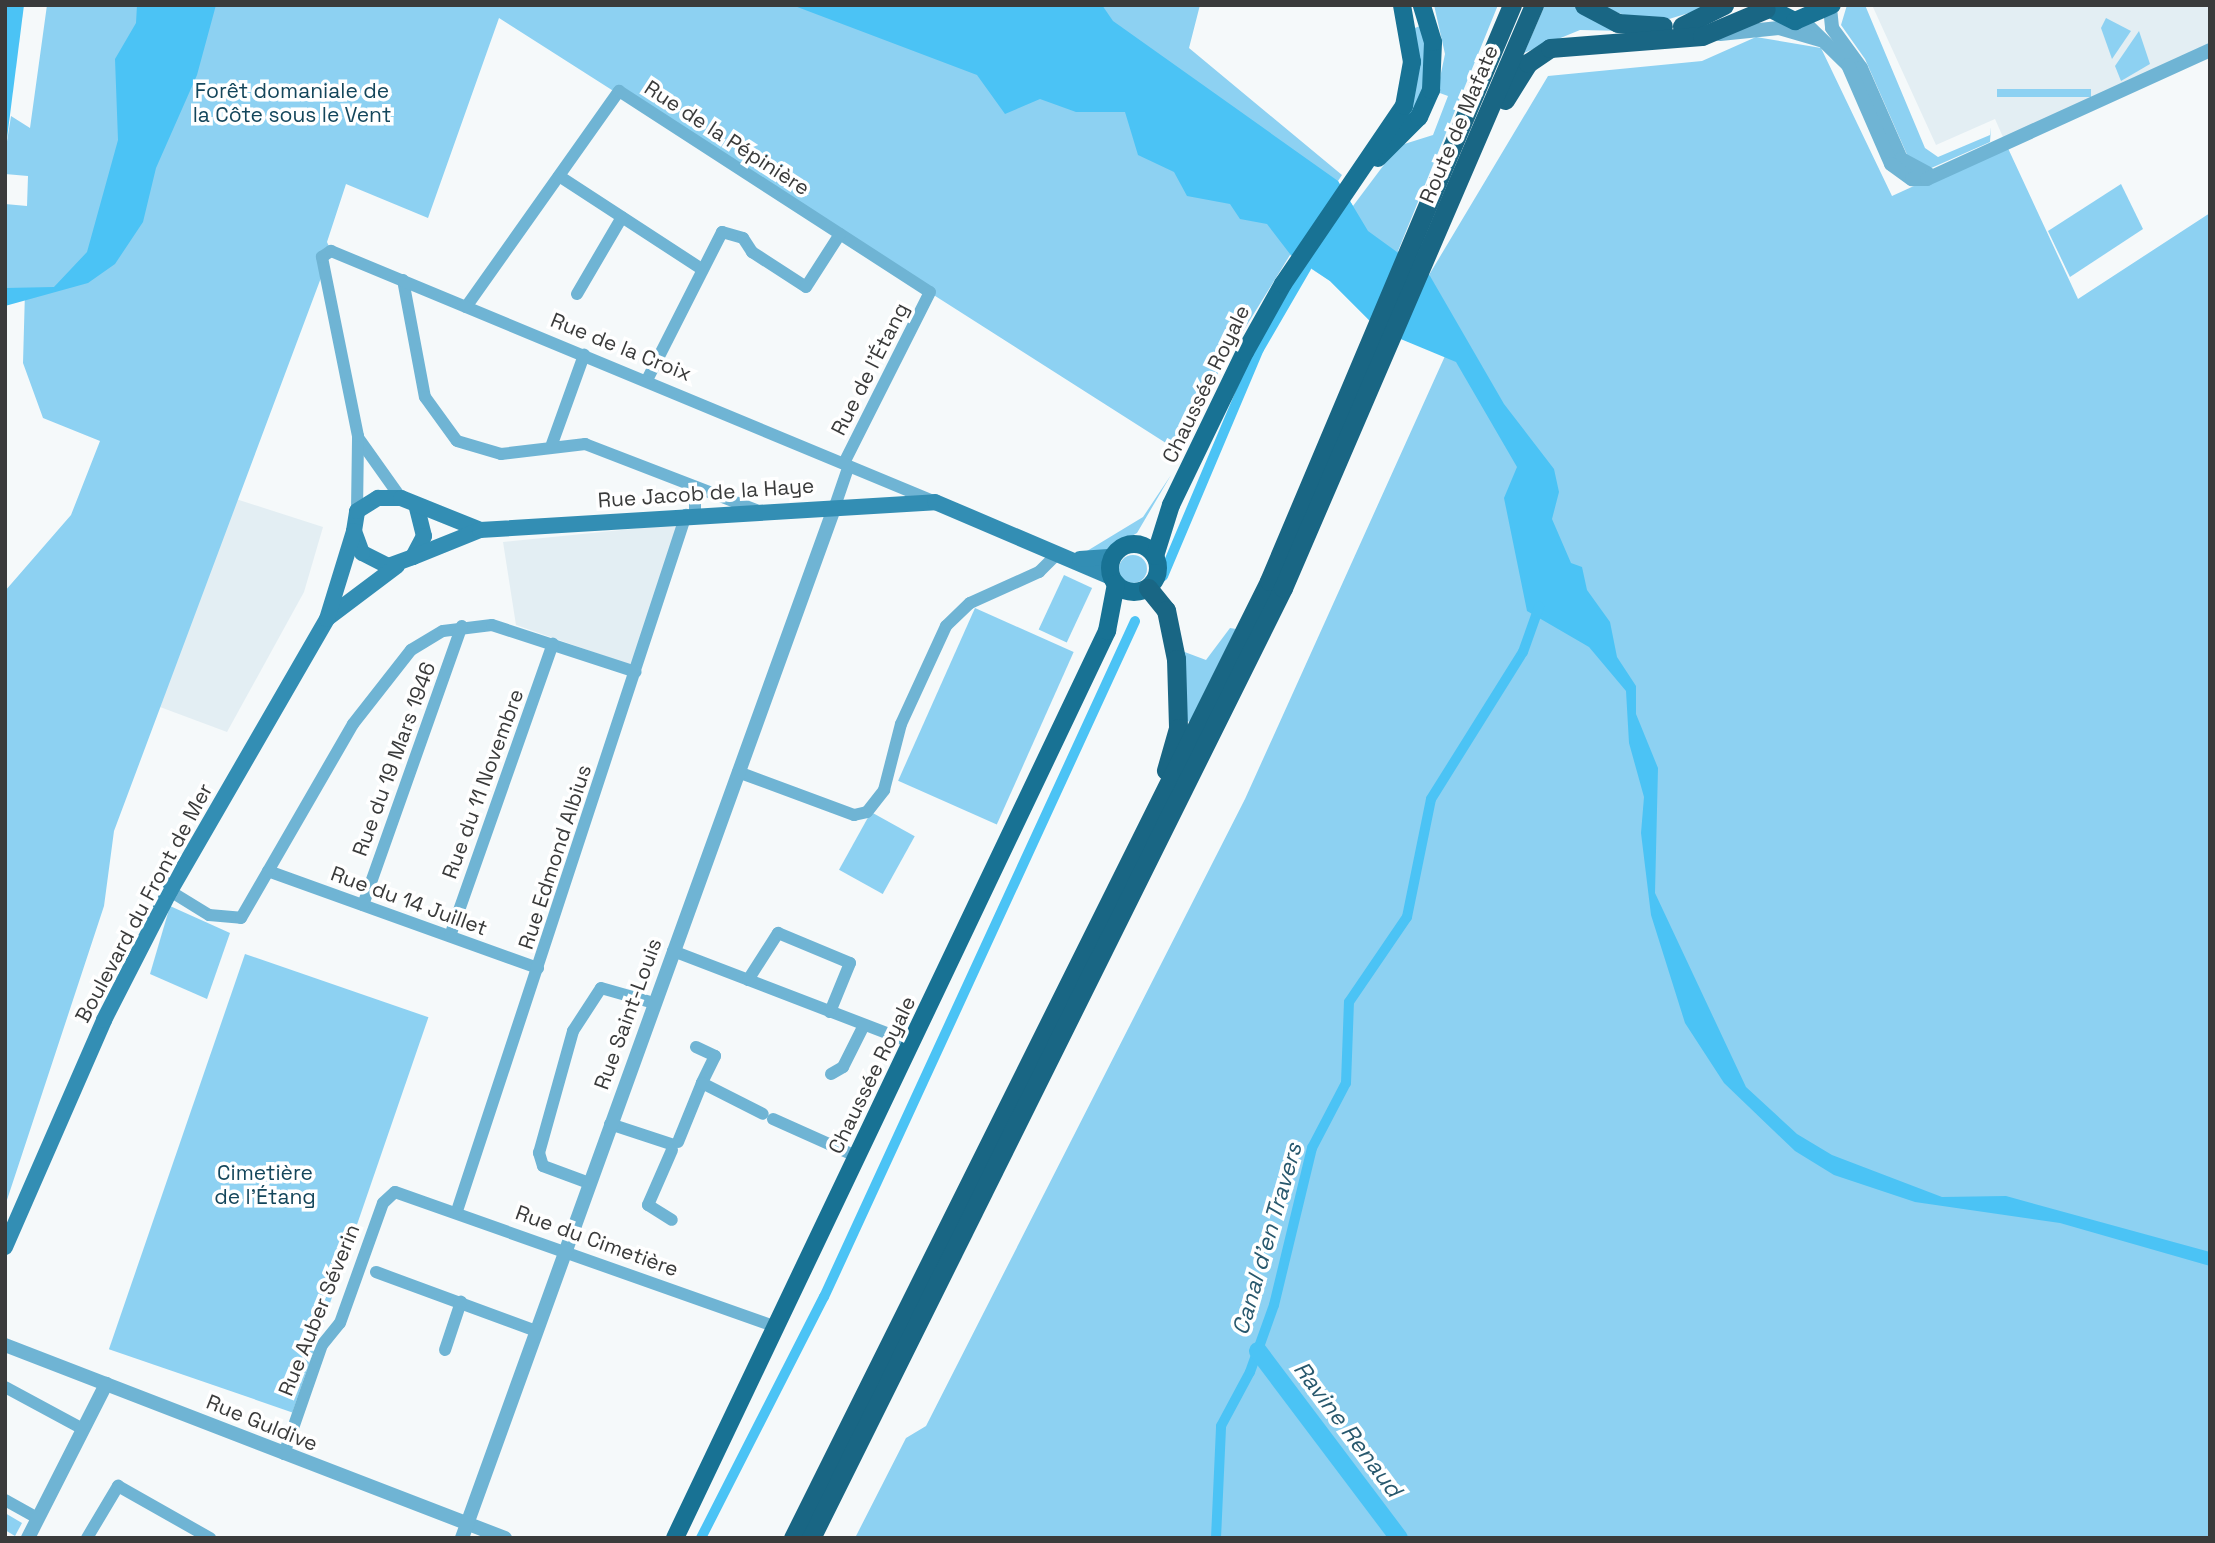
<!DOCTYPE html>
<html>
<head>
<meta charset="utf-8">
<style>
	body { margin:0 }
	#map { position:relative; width:2215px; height:1543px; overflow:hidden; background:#f5f9fa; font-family:"Space Grotesk",sans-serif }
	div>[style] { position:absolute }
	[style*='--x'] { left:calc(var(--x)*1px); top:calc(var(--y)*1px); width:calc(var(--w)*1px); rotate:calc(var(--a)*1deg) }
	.built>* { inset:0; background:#e3eef3 }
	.green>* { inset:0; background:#8dd1f2; transform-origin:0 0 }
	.round { border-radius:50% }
	.water>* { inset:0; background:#4bc3f5 }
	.canal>* { height:10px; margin:-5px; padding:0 5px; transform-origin:5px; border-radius:5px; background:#4bc3f5 }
	.river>* { height:18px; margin:-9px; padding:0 9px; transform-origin:9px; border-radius:9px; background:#4bc3f5 }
	.minor>* { height:12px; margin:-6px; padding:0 6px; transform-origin:6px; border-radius:6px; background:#6fb4d4 }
	.tertiary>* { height:14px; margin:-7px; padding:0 7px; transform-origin:7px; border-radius:7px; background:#6fb4d4 }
	.secondary>* { height:16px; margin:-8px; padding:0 8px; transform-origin:8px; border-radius:8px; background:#338eb4 }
	.primary>* { height:18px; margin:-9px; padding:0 9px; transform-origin:9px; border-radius:9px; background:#187294 }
	.primary>.ring { margin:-9px; padding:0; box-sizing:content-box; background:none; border:18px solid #187294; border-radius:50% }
	.trunk>* { height:19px; margin:-9.5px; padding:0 9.5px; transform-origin:9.5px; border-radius:9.5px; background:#196684 }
	span { translate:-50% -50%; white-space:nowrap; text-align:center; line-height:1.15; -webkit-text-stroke:7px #fff; paint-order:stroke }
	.park-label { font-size:21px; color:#14465b }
	.street-label { font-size:21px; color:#3a3b3b }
	.water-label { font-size:23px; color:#28586d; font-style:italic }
	.frame { position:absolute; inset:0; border:7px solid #3a3b3b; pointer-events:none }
</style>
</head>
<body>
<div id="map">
	<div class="built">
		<i style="clip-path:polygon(1872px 5px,2210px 5px,2210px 43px,2006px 144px,1995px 119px,1936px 145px)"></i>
		<i style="clip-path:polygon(236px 499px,323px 527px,304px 592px,227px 732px,160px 707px)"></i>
		<i style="clip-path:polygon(681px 524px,633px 666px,516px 625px,503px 542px)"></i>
	</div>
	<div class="green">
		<i style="clip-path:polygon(47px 5px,1200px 5px,1189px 48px,1342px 175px,1338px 181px,1353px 206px,1398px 146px,1433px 135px,1448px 96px,1437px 92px,1445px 54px,1434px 5px,1498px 5px,1398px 251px,1429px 275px,1548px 76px,1702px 61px,1756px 37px,1821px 48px,1892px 196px,2006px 144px,2078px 299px,2210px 213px,2210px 1538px,855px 1538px,906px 1438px,926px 1426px,1245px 799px,1445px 356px,1379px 330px,1330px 281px,1290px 255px,1221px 367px,1180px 452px,499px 18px,428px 218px,346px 184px,327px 242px,331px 251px,114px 831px,104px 906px,5px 1206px,5px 591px,71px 515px,100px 441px,43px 418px,23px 363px,25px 291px,5px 288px,5px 204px,27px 206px,28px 176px,5px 174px,5px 154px,11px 116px,30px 128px)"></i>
		<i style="clip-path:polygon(1545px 5px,1579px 5px,1627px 31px,1580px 30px,1524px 53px)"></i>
		<i style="clip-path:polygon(1597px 5px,1715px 5px,1669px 19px,1635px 19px)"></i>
		<i style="clip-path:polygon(1847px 5px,1865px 5px,1925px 148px,1938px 157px,1990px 135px,1991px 127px,1990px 142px,1929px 169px,1912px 166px,1865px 59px,1841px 25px)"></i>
		<i style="clip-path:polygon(2106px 18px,2131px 31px,2112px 59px,2101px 28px)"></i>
		<i style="clip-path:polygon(1423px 25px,1429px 84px,1401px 129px,1412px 29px)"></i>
		<i style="clip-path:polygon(2139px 31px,2150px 64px,2121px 81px,2115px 66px)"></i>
		<i style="left:2091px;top:89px;width:8px;height:94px;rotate:90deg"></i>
		<i style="clip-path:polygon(2121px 184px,2143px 229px,2070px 277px,2048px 231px)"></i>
		<i style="clip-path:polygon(1171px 475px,1137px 533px,1099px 554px,1082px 554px,1143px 517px)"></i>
		<i class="round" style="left:1119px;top:555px;width:28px;height:28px"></i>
		<i style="left:1064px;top:575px;width:31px;height:60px;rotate:25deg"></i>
		<i style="left:975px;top:608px;width:108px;height:189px;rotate:24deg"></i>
		<i style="clip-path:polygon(1230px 628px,1236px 629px,1190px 722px,1185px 720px,1182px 651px,1206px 660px)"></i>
		<i style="left:871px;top:812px;width:50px;height:66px;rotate:29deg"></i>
		<i style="clip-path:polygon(170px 906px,230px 933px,207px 999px,150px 974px)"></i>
		<i style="left:245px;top:954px;width:194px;height:418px;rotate:19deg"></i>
		<i style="clip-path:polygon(5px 1513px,22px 1523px,15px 1536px,5px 1530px)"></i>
	</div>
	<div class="water">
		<i style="clip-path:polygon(5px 5px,24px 5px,5px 154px)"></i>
		<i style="clip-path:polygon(137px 5px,216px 5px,197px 75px,156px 168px,143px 222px,115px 264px,88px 283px,5px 306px,5px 288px,54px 287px,87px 252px,118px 140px,115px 59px,136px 23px)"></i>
		<i style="clip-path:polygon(792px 5px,1102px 5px,1113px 21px,1338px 181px,1368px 231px,1430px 276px,1504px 404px,1554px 469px,1559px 492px,1552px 519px,1571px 563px,1582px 567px,1587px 590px,1610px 622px,1617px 657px,1636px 686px,1636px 714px,1658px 768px,1655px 893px,1746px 1087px,1797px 1134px,1832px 1155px,1942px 1197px,2006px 1196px,2210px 1252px,2210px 1266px,2060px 1223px,1915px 1202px,1834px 1175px,1795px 1151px,1724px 1083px,1685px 1023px,1651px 915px,1641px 833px,1644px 797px,1629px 743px,1626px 691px,1589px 647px,1527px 611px,1504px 498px,1517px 467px,1456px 362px,1379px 330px,1330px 281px,1290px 254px,1267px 224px,1240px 219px,1230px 204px,1187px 196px,1174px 172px,1138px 155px,1125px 112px,1076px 112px,1040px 99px,1005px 114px,977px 75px)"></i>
	</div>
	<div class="canal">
		<i style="--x:1163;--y:576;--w:246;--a:-67.1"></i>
		<i style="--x:1259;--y:349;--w:94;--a:-59.9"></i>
		<i style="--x:701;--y:1538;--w:271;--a:-63"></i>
		<i style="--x:824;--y:1297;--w:744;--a:-65.29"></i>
		<i style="--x:1216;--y:1538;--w:112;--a:-87.4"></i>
		<i style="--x:1221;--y:1426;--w:61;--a:-61.8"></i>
		<i style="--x:1250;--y:1372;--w:71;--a:-70.3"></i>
		<i style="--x:1274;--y:1305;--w:162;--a:-76.4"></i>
		<i style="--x:1312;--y:1148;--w:73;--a:-62.4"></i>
		<i style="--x:1346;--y:1083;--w:81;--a:-87.9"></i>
		<i style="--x:1349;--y:1002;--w:103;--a:-55.7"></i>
		<i style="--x:1407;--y:917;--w:120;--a:-78.5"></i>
		<i style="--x:1431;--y:799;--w:173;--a:-58"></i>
		<i style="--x:1523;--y:652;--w:48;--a:-70.4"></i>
	</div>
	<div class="river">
		<i style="--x:1258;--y:1351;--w:234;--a:53"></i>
	</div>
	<div class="minor">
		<i style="--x:559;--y:176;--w:168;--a:33.1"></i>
		<i style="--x:403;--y:280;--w:119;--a:79.4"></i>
		<i style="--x:425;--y:397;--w:54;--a:54"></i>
		<i style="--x:457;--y:441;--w:46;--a:16.5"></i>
		<i style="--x:501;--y:454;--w:85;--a:-6.8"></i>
		<i style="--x:585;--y:444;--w:183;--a:21.1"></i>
		<i style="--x:577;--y:294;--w:89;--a:-59.7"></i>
		<i style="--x:466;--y:307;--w:265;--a:-54.7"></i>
		<i style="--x:619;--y:91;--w:370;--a:32.9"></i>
		<i style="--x:930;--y:292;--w:191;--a:116.7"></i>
		<i style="--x:647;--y:380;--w:166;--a:-63.1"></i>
		<i style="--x:722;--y:232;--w:22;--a:16"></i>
		<i style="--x:743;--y:238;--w:17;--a:57"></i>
		<i style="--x:752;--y:252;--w:64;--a:32.9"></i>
		<i style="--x:806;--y:287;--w:63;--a:-57.3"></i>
		<i style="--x:359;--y:439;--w:72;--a:54.6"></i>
		<i style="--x:552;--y:444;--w:95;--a:-70.2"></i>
		<i style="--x:695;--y:489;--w:25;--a:90"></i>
		<i style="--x:835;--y:506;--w:40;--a:-71.1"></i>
		<i style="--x:357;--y:511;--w:75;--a:-89.2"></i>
		<i style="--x:358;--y:436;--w:183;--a:-101.4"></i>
		<i style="--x:322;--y:257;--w:11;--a:-34"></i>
		<i style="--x:331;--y:251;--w:652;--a:22.55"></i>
		<i style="--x:738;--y:772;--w:124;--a:20.3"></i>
		<i style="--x:854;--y:815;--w:13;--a:-13"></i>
		<i style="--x:867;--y:812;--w:28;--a:-52"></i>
		<i style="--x:884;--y:790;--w:68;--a:-75.6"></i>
		<i style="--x:901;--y:724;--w:108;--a:-65.3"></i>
		<i style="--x:946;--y:626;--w:33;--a:-44"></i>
		<i style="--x:970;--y:603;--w:76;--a:-24.2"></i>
		<i style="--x:1039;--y:572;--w:27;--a:-45"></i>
		<i style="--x:268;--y:871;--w:287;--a:19.8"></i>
		<i style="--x:170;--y:891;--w:46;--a:31.6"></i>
		<i style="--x:209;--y:915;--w:32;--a:5"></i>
		<i style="--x:241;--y:918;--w:224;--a:-60"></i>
		<i style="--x:353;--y:724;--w:94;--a:-51.9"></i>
		<i style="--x:411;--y:650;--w:37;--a:-31"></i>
		<i style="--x:443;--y:631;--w:49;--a:-7"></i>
		<i style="--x:492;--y:625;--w:151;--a:18.1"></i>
		<i style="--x:363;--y:905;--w:296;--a:-70.5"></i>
		<i style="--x:450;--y:936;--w:310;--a:-70.6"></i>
		<i style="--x:673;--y:951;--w:257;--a:21"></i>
		<i style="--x:748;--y:980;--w:56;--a:-57.4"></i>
		<i style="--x:778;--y:933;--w:78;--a:22.6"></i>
		<i style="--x:850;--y:963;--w:53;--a:112.2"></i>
		<i style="--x:696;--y:1047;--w:21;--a:25"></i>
		<i style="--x:715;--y:1056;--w:30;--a:116"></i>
		<i style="--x:831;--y:1074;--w:14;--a:-30"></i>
		<i style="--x:843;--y:1067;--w:47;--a:-63.4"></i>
		<i style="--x:773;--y:1119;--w:93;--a:24.1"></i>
		<i style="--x:610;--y:1124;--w:64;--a:18.2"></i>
		<i style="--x:678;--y:1142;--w:64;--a:-67.9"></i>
		<i style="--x:702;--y:1083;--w:68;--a:26.9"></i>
		<i style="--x:672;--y:1150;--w:60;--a:113.6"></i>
		<i style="--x:648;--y:1205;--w:28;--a:32"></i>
		<i style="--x:589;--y:1183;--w:49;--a:-159.7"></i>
		<i style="--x:543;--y:1166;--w:14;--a:-107"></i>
		<i style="--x:539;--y:1153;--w:127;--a:-74.4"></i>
		<i style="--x:573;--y:1031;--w:51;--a:-56.9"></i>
		<i style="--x:601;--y:988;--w:55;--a:15.8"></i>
		<i style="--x:457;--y:1211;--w:733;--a:-71.79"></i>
		<i style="--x:376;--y:1272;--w:171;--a:20.2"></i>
		<i style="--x:445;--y:1350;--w:51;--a:-71.6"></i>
		<i style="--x:5;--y:1387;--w:89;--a:28.3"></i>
		<i style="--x:284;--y:1454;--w:115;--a:-70.8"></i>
		<i style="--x:322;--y:1345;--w:28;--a:-51"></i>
		<i style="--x:340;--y:1323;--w:127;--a:-70.3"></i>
		<i style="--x:383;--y:1203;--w:16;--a:-43"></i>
		<i style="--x:395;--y:1192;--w:404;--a:19.5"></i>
		<i style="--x:5;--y:1500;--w:38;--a:29"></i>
		<i style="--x:87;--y:1538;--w:61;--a:-59.2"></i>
		<i style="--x:118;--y:1486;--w:106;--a:29.5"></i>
	</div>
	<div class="tertiary">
		<i style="--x:1830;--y:8;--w:20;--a:84"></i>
		<i style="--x:1832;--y:28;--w:49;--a:54.1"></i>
		<i style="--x:1861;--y:68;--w:99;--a:66.3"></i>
		<i style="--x:1901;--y:159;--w:30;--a:28"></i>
		<i style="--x:1803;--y:21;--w:63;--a:44.4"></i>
		<i style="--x:1848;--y:65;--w:108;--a:66.5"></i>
		<i style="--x:1891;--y:164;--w:26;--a:36"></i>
		<i style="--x:1912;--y:179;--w:15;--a:0"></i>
		<i style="--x:1927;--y:179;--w:311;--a:-24.5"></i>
		<i style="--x:1720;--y:34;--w:59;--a:-5.8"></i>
		<i style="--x:1779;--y:28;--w:43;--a:16.3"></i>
		<i style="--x:5;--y:1345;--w:536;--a:21.11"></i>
		<i style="--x:28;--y:1538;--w:173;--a:-63.1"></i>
		<i style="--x:462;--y:1538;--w:1097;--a:-70.13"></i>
	</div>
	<div class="secondary">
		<i style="--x:417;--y:508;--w:29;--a:76"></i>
		<i style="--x:424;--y:536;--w:24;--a:118"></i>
		<i style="--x:413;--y:557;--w:27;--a:160"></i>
		<i style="--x:388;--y:566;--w:29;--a:-153"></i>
		<i style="--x:362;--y:553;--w:23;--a:-110"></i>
		<i style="--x:354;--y:531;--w:20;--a:-81"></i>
		<i style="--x:357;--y:511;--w:25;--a:-32"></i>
		<i style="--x:378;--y:498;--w:23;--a:0"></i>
		<i style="--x:401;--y:498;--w:83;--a:21.9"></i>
		<i style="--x:413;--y:557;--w:72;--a:-21.9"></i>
		<i style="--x:480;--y:530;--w:456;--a:-3.5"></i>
		<i style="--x:935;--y:502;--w:191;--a:23.1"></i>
		<i style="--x:1080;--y:559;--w:32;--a:-4"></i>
		<i style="--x:329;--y:617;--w:85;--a:-36.9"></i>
		<i style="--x:5;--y:1247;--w:248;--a:-66.4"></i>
		<i style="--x:104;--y:1020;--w:145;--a:-62.9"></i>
		<i style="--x:170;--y:891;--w:314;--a:-60"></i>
		<i style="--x:327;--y:619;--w:92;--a:-72.9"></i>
	</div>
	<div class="primary">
		<i style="--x:1763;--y:5;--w:36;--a:27"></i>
		<i style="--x:1795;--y:21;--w:40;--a:-23.4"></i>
		<i style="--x:1378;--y:158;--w:58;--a:-45"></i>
		<i style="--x:1419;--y:117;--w:30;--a:-66"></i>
		<i style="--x:1431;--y:90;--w:48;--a:-87.6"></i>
		<i style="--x:1433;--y:42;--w:39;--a:-107"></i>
		<i class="ring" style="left:1110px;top:544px;width:30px;height:30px"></i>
		<i style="--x:1155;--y:556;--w:53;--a:-72.6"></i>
		<i style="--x:1171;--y:505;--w:170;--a:-64.2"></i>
		<i style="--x:1245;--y:352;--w:78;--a:-60.8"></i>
		<i style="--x:1283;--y:284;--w:215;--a:-55.8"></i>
		<i style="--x:1404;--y:106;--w:45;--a:-79.7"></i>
		<i style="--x:1412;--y:62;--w:58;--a:-100"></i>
		<i style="--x:675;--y:1538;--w:1005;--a:-64.53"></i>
		<i style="--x:1107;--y:631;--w:48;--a:-79.2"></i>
	</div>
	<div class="trunk">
		<i style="--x:1584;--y:5;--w:38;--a:28"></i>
		<i style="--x:1618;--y:23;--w:45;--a:3.8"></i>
		<i style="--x:1682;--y:26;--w:47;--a:-26.6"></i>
		<i style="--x:1505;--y:100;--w:44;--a:-58.1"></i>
		<i style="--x:1528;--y:63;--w:27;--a:-34"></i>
		<i style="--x:1550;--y:48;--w:152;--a:-4.5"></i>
		<i style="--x:1702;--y:36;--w:69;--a:-22.9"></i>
		<i style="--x:1148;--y:588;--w:28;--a:51"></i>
		<i style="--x:1166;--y:610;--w:50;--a:78.5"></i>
		<i style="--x:1176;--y:659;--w:69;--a:88.3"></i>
		<i style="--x:1178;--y:728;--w:44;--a:105.9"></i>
		<i style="--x:793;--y:1538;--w:1069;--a:-63.55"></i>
		<i style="--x:1269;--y:581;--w:625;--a:-67.13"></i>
		<i style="--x:811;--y:1538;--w:1061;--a:-63.58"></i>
		<i style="--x:1283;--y:588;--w:635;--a:-66.71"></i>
	</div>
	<div class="park-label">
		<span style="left:292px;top:103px">Forêt domaniale de<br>la Côte sous le Vent</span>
		<span style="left:265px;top:1185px">Cimetière<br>de l'Étang</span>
	</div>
	<div class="street-label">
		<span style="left:1459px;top:124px;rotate:-67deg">Route de Mafate</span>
		<span style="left:727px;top:138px;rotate:33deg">Rue de la Pépinière</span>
		<span style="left:621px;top:347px;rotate:22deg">Rue de la Croix</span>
		<span style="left:870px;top:369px;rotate:-63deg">Rue de l'Étang</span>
		<span style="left:1206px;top:384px;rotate:-64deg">Chaussée Royale</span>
		<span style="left:706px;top:493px;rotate:-4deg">Rue Jacob de la Haye</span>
		<span style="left:394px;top:759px;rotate:-70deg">Rue du 19 Mars 1946</span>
		<span style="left:483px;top:784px;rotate:-70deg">Rue du 11 Novembre</span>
		<span style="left:555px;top:857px;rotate:-72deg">Rue Edmond Albius</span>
		<span style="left:409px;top:901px;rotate:20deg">Rue du 14 Juillet</span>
		<span style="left:144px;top:903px;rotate:-62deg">Boulevard du Front de Mer</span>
		<span style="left:628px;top:1014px;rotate:-70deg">Rue Saint-Louis</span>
		<span style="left:872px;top:1075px;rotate:-64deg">Chaussée Royale</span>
		<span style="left:597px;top:1241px;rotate:20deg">Rue du Cimetière</span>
		<span style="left:319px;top:1310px;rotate:-68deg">Rue Auber Séverin</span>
		<span style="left:262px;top:1423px;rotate:22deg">Rue Guldive</span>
	</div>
	<div class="water-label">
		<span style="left:1267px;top:1239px;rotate:-74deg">Canal d'en Travers</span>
		<span style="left:1348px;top:1429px;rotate:53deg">Ravine Renaud</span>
	</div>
	<div class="frame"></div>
</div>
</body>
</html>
